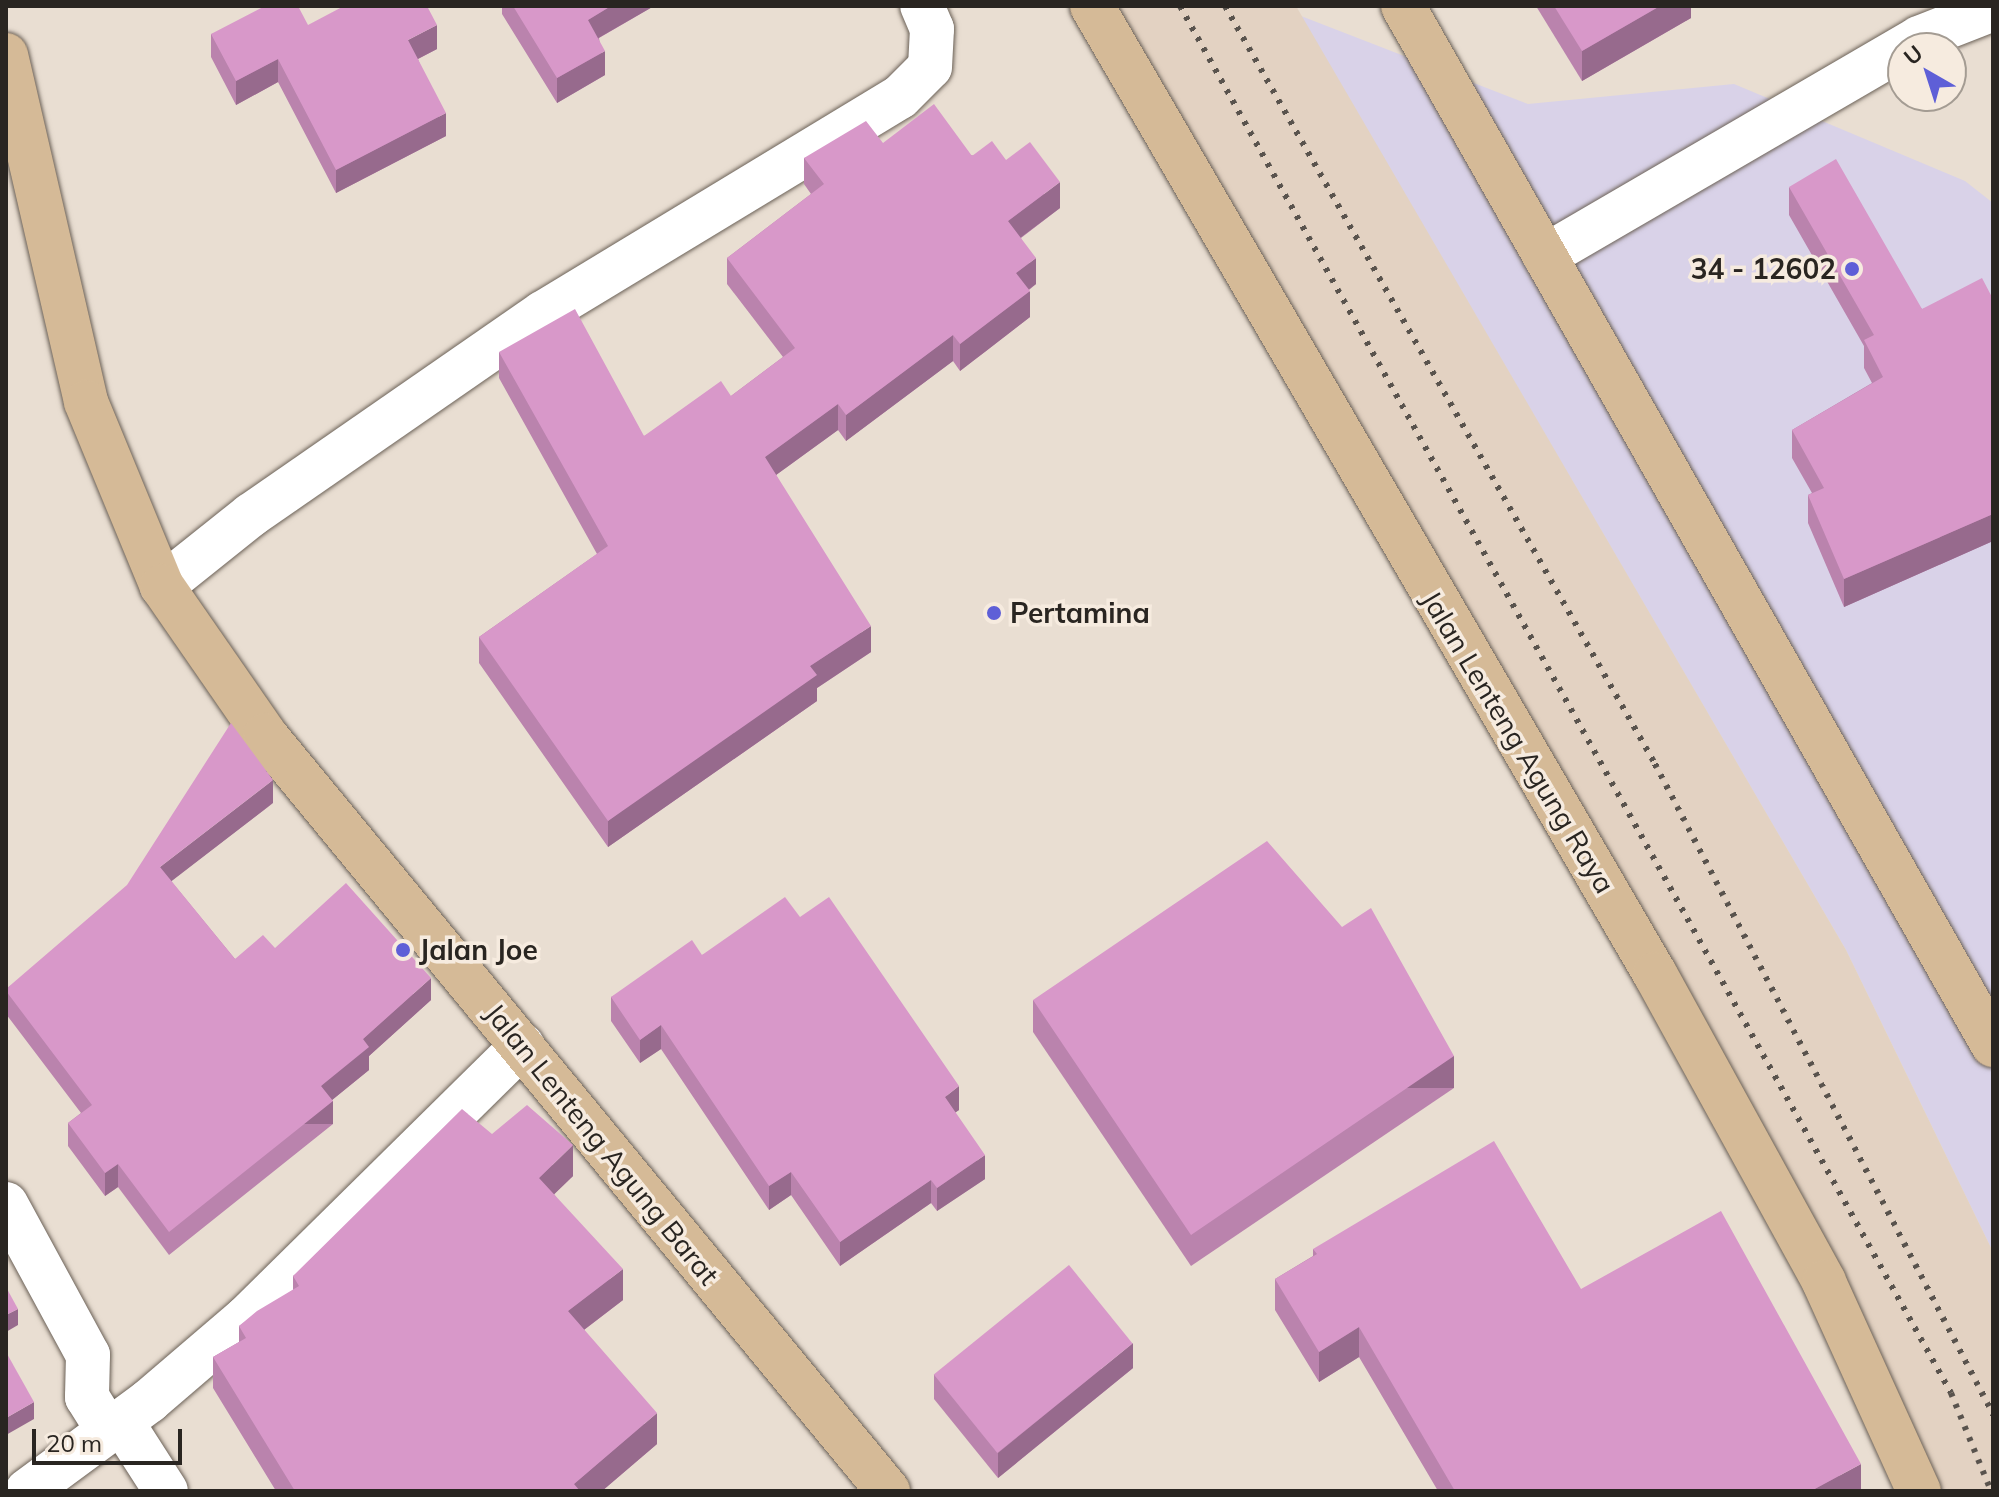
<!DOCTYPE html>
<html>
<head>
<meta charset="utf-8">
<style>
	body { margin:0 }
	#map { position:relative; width:1999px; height:1497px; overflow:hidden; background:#e9ded2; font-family:Mulish,sans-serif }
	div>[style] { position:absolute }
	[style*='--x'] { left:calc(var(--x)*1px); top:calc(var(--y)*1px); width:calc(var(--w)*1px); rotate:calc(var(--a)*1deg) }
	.commercial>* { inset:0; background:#d9d2e8 }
	.built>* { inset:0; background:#e3d2c2 }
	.roads { filter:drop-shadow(0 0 2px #6b6157) drop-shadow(0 0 2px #6b6157) }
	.minor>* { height:44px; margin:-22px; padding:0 22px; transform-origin:22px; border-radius:22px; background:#fff }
	.tertiary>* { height:44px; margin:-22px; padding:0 22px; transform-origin:22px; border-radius:22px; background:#fff }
	.primary>* { height:44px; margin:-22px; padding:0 22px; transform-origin:22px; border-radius:22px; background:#d5ba97 }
	.rail>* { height:6px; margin-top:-3px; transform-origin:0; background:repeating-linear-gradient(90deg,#59534d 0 4px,transparent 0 12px) }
	.wall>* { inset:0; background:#ba83ad }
	.shaded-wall>* { inset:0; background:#976a8d; transform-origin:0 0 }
	.building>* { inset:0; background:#d898c9; transform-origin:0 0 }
	.dots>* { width:22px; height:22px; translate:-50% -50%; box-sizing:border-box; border:4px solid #f6ebdf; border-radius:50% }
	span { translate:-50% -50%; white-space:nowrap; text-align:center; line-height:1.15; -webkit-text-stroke:7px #f6ebdf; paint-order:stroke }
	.poi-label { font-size:28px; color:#292521; font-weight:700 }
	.right { translate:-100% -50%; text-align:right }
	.left { translate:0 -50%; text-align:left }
	.street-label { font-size:28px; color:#292521 }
	.frame { position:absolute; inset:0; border:8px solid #292521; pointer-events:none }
	.north { position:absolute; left:1887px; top:32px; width:80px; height:80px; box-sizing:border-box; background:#f6ebdf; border:2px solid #a49c93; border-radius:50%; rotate:321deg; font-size:22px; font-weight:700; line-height:32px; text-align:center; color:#292521 }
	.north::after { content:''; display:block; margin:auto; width:28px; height:36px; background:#5e5fd7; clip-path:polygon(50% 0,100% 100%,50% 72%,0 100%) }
	.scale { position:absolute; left:32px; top:1429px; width:150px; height:36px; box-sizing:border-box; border:4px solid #292521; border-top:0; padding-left:10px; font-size:24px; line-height:28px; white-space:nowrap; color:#292521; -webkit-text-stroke:6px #f6ebdf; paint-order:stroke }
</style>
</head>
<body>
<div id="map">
	<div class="commercial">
		<i style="clip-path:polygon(1301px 16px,1528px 104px,1734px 84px,1965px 181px,1993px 203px,1993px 1252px,1846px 950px)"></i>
	</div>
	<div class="built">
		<i style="clip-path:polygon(1100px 6px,1296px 6px,1846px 950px,1993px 1252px,1993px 1491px,1926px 1491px)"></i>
	</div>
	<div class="roads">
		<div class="minor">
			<i style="--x:1545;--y:256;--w:433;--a:-30.2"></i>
			<i style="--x:1919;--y:38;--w:79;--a:-21.4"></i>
			<i style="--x:162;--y:586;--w:114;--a:-38.6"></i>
			<i style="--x:251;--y:515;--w:355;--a:-34.7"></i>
			<i style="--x:543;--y:313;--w:417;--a:-31.2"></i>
			<i style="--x:900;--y:97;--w:42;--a:-45"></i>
			<i style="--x:930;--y:67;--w:38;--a:-87"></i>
			<i style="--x:932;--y:29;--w:25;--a:-113"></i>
			<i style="--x:6;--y:1204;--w:172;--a:61.5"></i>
			<i style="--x:88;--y:1355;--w:42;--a:91.4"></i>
			<i style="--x:87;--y:1397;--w:40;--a:58"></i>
			<i style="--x:121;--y:1421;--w:83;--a:57.3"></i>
		</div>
		<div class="tertiary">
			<i style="--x:27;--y:1491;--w:152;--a:-36.4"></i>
			<i style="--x:149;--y:1401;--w:128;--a:-40.6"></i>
			<i style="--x:246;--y:1318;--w:388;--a:-44.6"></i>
		</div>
		<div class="primary">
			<i style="--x:1092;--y:6;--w:1120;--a:59.82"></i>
			<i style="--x:1655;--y:974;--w:351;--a:61.2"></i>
			<i style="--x:1824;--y:1282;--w:230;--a:65.6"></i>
			<i style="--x:1403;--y:6;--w:1195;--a:60.41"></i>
			<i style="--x:6;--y:55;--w:356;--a:77"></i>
			<i style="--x:86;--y:402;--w:199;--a:67.6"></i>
			<i style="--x:162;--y:586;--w:181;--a:55.3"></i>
			<i style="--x:265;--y:735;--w:980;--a:50.51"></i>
		</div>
	</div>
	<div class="rail">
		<i style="--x:1180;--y:6;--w:1587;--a:60.93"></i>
		<i style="--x:1951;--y:1393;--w:106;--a:67.8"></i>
		<i style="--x:1225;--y:6;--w:871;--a:60.43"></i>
		<i style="--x:1655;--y:764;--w:733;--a:62.53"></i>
	</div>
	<div class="wall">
		<i style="clip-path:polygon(502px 6px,654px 6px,599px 38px,605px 75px,557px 103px,502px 14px)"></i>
		<i style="clip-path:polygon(1536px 6px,1691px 6px,1691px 18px,1582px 81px)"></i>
		<i style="clip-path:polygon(308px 25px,437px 49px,418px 59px,446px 136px,336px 193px,278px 82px,236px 105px,211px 57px,211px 34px)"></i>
		<i style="clip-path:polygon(883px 143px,1006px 160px,1060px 208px,1021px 238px,1036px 284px,1029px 290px,1030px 317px,960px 371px,953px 361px,846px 441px,838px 430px,776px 475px,871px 652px,817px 688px,817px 701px,608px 847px,479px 663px,479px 637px,597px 554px,499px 378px,499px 352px,644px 436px,731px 396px,783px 357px,727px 284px,727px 258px,811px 194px,804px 184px,804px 158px)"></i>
		<i style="clip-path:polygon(1789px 187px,1922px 309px,1993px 299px,1993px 541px,1844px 607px,1808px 523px,1808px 495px,1812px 493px,1792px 458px,1792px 430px,1872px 383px,1864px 368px,1864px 346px,1789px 215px)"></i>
		<i style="clip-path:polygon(273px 803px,171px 881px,235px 959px,275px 948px,431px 1000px,369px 1056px,369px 1070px,332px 1100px,333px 1124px,169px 1255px,118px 1187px,105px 1196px,68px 1146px,68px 1123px,81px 1113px,6px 1014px,6px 989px)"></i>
		<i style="clip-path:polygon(800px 917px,959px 1110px,955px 1112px,985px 1179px,937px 1211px,931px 1203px,840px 1266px,791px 1195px,769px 1210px,661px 1049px,640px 1063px,611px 1021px,611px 997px,702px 955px)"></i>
		<i style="clip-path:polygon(1033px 1000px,1454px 1088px,1191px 1266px,1033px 1032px)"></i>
		<i style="clip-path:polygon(492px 1134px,573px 1176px,554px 1194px,623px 1300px,584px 1330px,657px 1444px,602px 1491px,276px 1491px,213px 1388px,213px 1357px,239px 1342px,239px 1326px,293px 1290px,293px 1276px)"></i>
		<i style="clip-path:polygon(1313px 1249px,1581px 1289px,1861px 1491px,1438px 1491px,1359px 1357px,1319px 1382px,1275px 1310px,1275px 1279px,1313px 1256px)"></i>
		<i style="clip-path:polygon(1133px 1368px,998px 1478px,934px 1399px,934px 1375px)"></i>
	</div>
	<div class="shaded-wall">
		<i style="clip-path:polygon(611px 6px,654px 6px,588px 44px,588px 20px)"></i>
		<i style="clip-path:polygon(1660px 6px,1691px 6px,1691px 18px,1582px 81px,1582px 51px)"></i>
		<i style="clip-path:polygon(437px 25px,437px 49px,408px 64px,408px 40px)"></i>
		<i style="clip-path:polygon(605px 51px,605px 75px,557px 103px,557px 78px)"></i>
		<i style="clip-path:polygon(278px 59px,278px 82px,236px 105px,236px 81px)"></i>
		<i style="clip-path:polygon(446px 113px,446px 136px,336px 193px,336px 170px)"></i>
		<i style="clip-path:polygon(1060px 182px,1060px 208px,1008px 247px,1008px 221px)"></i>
		<i style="clip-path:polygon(1036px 258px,1036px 284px,1016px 299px,1016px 273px)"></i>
		<i style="clip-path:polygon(1030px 291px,1030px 317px,960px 371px,960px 344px)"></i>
		<i style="clip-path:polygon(953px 335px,953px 361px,846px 441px,846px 415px)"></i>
		<i style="clip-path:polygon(838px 404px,838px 430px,765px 483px,765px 457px)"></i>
		<i style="clip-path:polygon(1993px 514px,1993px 541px,1844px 607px,1844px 579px)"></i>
		<i style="clip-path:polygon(871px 626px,871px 652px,817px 688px,817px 701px,608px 847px,608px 821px,810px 666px)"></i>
		<i style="clip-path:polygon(273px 780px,273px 803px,160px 890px,160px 867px)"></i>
		<i style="clip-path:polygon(431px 978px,431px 1000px,369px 1056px,369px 1070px,321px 1109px,321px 1086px,363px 1039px)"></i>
		<i style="clip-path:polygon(661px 1025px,661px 1049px,640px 1063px,640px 1040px)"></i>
		<i style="left:1454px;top:1056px;width:32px;height:318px;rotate:90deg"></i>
		<i style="clip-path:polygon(959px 1086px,959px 1110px,945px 1120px,945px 1097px)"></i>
		<i style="left:333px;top:1101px;width:23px;height:210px;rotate:90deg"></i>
		<i style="clip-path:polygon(573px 1145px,573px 1176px,539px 1209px,539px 1178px)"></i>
		<i style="clip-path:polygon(985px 1155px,985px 1179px,937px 1211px,937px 1188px)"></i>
		<i style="clip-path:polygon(118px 1164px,118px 1187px,105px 1196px,105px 1173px)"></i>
		<i style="clip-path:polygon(791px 1172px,791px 1195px,769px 1210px,769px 1186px)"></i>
		<i style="clip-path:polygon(931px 1180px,931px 1203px,840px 1266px,840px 1242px)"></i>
		<i style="clip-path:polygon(623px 1269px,623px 1300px,568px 1342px,568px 1311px)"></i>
		<i style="clip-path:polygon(18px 1309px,18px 1325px,6px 1332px,6px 1315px)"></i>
		<i style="clip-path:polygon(1359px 1327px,1359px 1357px,1319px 1382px,1319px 1352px)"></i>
		<i style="clip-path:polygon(1133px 1343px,1133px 1368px,998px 1478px,998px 1453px)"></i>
		<i style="clip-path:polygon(34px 1402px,34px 1419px,6px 1435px,6px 1418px)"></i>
		<i style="clip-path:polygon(657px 1413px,657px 1444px,602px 1491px,574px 1491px,574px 1484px)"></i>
		<i style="clip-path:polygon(1861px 1464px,1861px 1491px,1811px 1491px)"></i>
	</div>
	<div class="building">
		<i style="clip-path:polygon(265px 6px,298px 6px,308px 25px,344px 6px,427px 6px,437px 25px,408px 40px,446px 113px,336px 170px,278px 59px,236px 81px,211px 34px)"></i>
		<i style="clip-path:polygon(513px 6px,611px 6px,588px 20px,605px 51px,557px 78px)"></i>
		<i style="clip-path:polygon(1554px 6px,1660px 6px,1582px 51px)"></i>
		<i style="clip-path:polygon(934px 104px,972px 156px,992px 141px,1006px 160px,1030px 142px,1060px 182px,1008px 221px,1036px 258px,1016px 273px,1030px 291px,960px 344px,953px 335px,846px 415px,838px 404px,765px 457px,871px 626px,810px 666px,817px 675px,608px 821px,479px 637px,608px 546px,499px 352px,575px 309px,644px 436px,721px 381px,731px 396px,795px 348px,727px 258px,824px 184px,804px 158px,866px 121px,883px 143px)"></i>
		<i style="clip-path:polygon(1836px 159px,1922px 309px,1982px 278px,1993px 299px,1993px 514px,1844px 579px,1808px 495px,1824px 488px,1792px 430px,1883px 377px,1864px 340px,1874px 335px,1789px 187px)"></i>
		<i style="clip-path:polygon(231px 723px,273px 780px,160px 867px,235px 959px,263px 935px,275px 948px,346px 883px,431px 978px,363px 1039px,369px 1047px,321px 1086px,333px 1101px,169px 1232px,118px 1164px,105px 1173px,68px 1123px,92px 1105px,6px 991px,6px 989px,127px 885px)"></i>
		<i style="clip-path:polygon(1267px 841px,1342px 927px,1371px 908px,1454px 1056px,1191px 1235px,1033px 1000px)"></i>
		<i style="clip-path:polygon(785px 897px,800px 917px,829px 897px,959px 1086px,945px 1097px,985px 1155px,937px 1188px,931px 1180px,840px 1242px,791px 1172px,769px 1186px,661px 1025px,640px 1040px,611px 997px,692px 940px,702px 955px)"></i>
		<i style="clip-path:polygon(527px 1105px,573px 1145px,539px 1178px,623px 1269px,568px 1311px,657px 1413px,574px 1484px,580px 1491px,295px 1491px,213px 1357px,246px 1338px,239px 1326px,257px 1311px,299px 1286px,293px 1276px,462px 1109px,492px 1134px)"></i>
		<i style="clip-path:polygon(1494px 1141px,1581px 1289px,1721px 1211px,1861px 1464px,1811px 1491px,1455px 1491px,1359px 1327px,1319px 1352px,1275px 1279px,1317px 1254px,1313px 1249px)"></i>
		<i style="left:1069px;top:1265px;width:101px;height:174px;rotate:51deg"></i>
		<i style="clip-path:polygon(6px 1287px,18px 1309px,6px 1315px)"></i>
		<i style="clip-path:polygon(6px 1352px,34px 1402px,6px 1418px)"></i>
	</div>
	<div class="dots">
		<i style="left:1852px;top:269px;background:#5e5fd7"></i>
		<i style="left:994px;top:613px;background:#5e5fd7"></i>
		<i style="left:403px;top:950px;background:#5e5fd7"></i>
	</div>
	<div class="poi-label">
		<span class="right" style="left:1836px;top:269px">34 - 12602</span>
		<span class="left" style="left:1010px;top:613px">Pertamina</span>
		<span class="left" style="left:419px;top:950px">Jalan Joe</span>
	</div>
	<div class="street-label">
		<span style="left:1518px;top:742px;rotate:59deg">Jalan Lenteng Agung Raya</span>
		<span style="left:602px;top:1144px;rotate:51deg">Jalan Lenteng Agung Barat</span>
	</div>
	<div class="frame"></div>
	<div class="north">U</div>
	<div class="scale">20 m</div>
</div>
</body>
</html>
